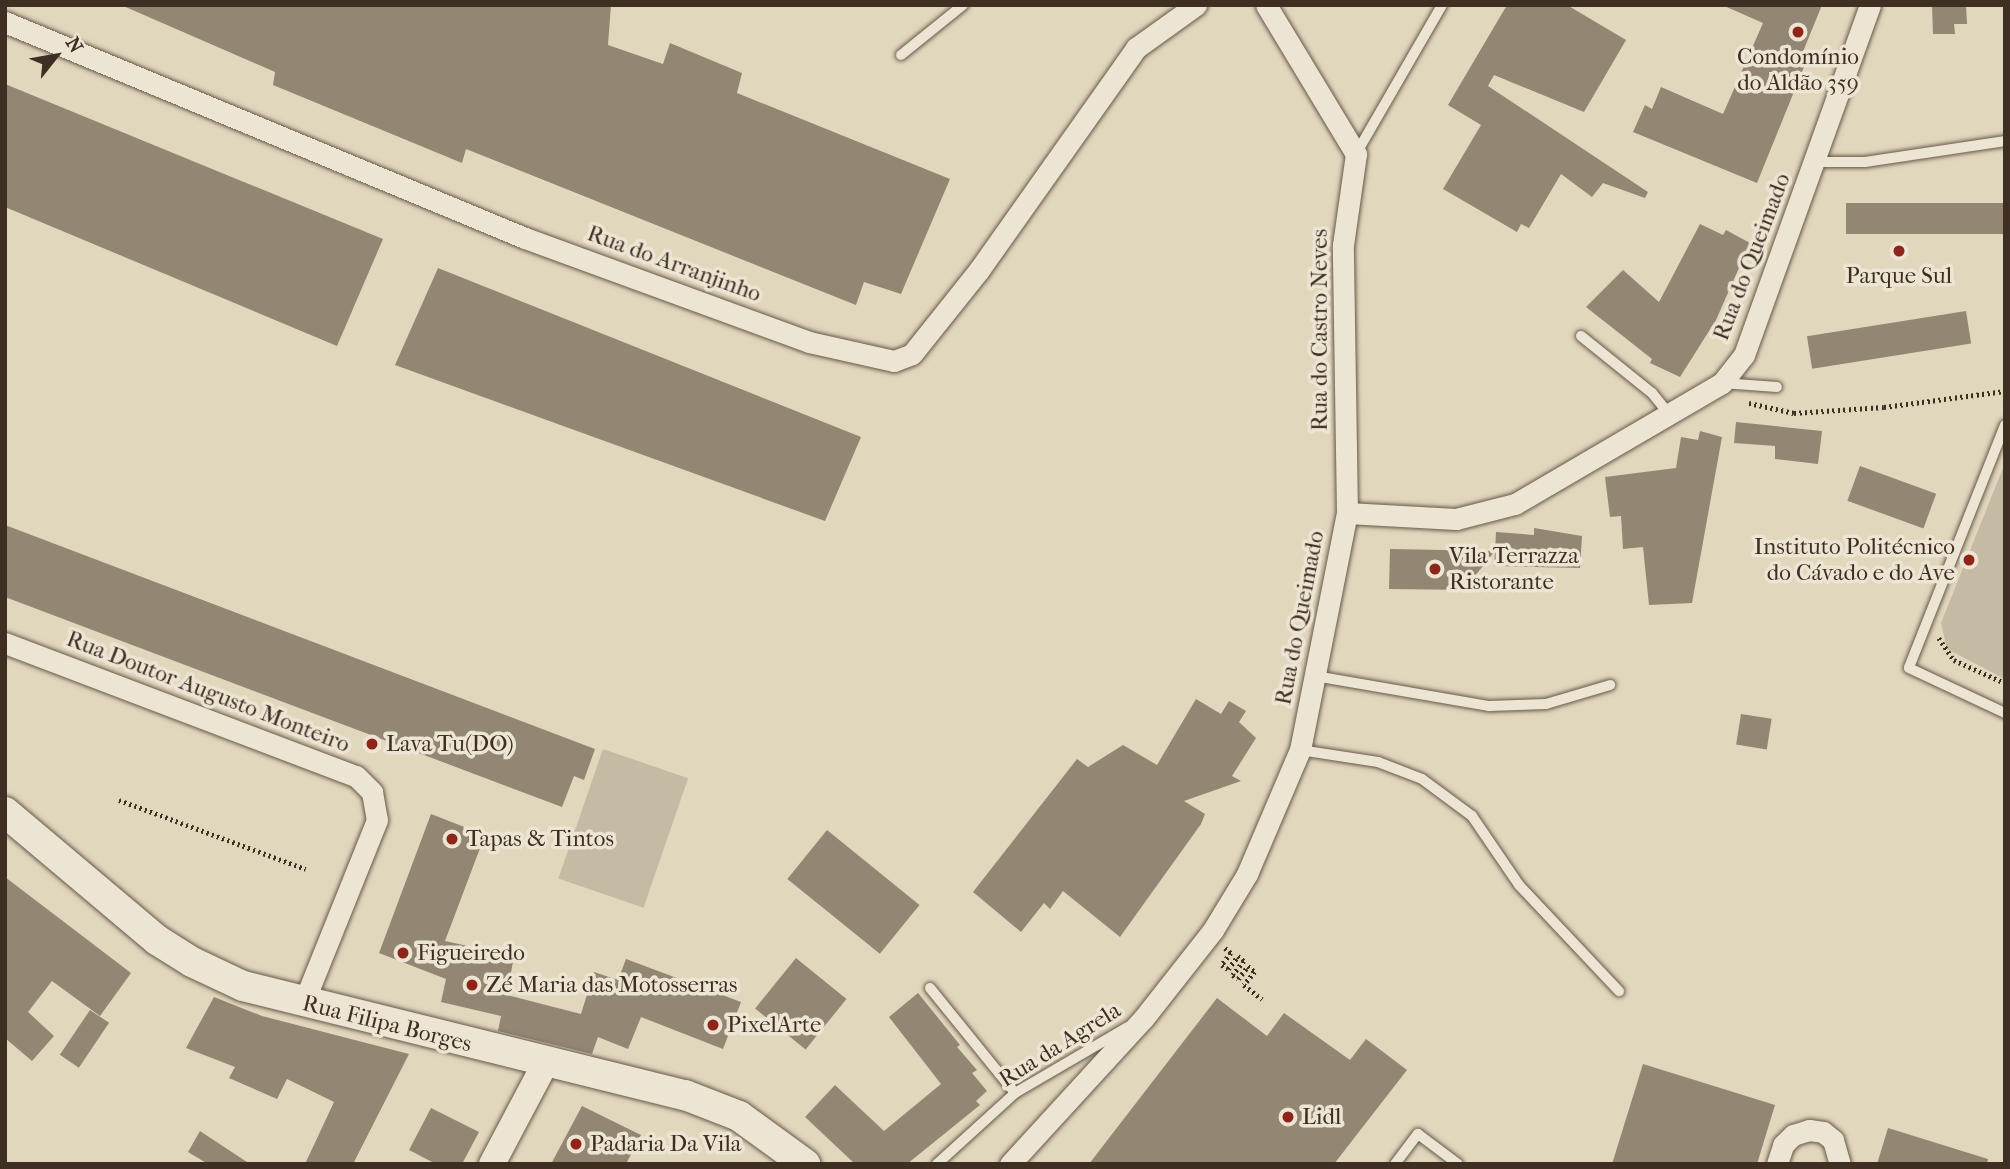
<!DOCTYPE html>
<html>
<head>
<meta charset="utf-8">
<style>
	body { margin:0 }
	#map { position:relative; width:2010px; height:1169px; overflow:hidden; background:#e1d7bd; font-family:"IM FELL French Canon",serif }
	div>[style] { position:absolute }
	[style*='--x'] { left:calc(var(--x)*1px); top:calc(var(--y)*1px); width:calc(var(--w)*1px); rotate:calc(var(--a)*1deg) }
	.green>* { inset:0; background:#c5baa3; transform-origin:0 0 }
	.building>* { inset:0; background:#938673; transform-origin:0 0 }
	.path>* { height:4.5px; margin-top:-2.25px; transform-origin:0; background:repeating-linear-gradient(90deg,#3f2e22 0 2px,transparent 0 5.5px) }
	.roads { filter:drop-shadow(0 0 2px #685849) drop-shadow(0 0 2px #685849) }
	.service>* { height:10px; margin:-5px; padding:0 5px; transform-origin:5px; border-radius:5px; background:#ece5d4 }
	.minor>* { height:21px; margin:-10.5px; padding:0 10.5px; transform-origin:10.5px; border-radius:10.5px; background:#ece5d4 }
	.tertiary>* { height:26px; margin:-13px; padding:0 13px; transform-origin:13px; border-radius:13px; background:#ece5d4 }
	.secondary>* { height:30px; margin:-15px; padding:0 15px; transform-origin:15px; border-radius:15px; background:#ece5d4 }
	.dots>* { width:19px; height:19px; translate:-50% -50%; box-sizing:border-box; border:4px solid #ece5d4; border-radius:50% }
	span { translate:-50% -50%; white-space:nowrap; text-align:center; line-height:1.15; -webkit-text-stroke:7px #ece5d4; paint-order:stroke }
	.poi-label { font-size:23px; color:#3f2e22 }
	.right { translate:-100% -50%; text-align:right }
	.left { translate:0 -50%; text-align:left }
	.street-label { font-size:23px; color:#3f2e22 }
	.frame { position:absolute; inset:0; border:7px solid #3f2e22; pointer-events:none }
	.north { position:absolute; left:21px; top:21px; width:70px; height:70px; -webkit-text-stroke:5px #ece5d4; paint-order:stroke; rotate:59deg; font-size:19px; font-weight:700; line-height:28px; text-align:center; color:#3f2e22 }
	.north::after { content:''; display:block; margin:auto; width:24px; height:32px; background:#3f2e22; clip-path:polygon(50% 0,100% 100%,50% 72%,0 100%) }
</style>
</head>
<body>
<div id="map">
	<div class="green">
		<i style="clip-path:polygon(2005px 463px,2005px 679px,1947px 649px,1941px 623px)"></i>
		<i style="left:603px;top:749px;width:90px;height:137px;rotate:19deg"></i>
	</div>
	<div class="building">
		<i style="clip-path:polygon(121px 5px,611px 5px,608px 45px,663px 64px,670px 43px,742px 73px,737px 93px,950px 179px,901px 294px,864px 282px,856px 305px,466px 149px,462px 163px,273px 85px,275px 72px)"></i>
		<i style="clip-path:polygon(1507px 5px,1567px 5px,1626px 40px,1584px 112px,1494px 75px,1488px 86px,1648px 192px,1645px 198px,1603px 183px,1592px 197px,1561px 174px,1529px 228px,1521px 224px,1517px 232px,1443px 189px,1481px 125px,1448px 105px)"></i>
		<i style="clip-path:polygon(1722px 5px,1822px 5px,1800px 59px,1806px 62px,1757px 183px,1633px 132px,1645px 105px,1652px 109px,1661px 87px,1723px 114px,1763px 23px)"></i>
		<i style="clip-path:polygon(1932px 5px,1966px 5px,1967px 24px,1954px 24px,1955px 34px,1933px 34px)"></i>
		<i style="clip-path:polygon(5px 84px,383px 239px,337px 346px,5px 207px)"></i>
		<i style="left:2005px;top:203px;width:31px;height:159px;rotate:90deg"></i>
		<i style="clip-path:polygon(1700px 224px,1723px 235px,1726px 230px,1750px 243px,1716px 320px,1680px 377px,1650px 363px,1652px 359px,1586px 307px,1623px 270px,1659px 302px)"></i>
		<i style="clip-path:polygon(438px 268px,861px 437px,825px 521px,395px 365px)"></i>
		<i style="left:1966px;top:311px;width:33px;height:161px;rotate:81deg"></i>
		<i style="clip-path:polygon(1736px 422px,1822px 431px,1818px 464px,1775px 459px,1775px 446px,1734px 443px)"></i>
		<i style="clip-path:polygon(1700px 431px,1722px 437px,1692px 603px,1649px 605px,1643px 547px,1623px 549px,1621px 516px,1610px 517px,1605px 477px,1676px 468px,1681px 437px,1698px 440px)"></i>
		<i style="left:1860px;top:466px;width:81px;height:37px;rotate:20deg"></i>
		<i style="clip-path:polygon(5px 525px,595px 749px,584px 780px,574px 776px,562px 807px,5px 597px)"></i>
		<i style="clip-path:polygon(1534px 528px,1582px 536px,1580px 568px,1494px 566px,1495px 551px,1470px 582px,1470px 590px,1389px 589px,1390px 549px,1495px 551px,1496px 532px,1534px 535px)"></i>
		<i style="clip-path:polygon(1196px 699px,1221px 714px,1229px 701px,1246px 711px,1239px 722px,1256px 738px,1232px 776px,1241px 781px,1184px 801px,1205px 814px,1201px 824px,1120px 937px,1063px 891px,1050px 909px,1044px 903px,1021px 932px,973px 892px,1077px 759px,1088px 767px,1123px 745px,1157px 765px)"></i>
		<i style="left:1741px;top:714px;width:31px;height:31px;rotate:9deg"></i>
		<i style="clip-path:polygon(431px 814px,485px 835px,445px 941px,514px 956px,507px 995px,581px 1014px,594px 972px,618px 980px,626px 959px,741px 1002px,723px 1049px,641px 1017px,628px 1049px,598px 1037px,592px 1054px,498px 1031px,501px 1016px,441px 1002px,446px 979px,379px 953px)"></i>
		<i style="left:827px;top:830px;width:119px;height:63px;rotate:39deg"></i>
		<i style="clip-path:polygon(5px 877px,131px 973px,100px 1016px,52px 981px,28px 1012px,54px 1036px,32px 1061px,5px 1038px)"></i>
		<i style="left:796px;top:958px;width:65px;height:65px;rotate:39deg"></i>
		<i style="clip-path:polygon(918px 993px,960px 1045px,957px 1047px,977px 1070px,972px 1073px,987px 1091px,976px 1101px,980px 1105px,907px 1164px,855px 1164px,805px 1117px,835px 1085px,884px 1131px,941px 1084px,889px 1017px)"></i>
		<i style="clip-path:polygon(214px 997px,262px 1016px,409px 1054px,353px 1164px,305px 1164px,334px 1102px,287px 1079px,277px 1099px,229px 1078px,235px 1067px,186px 1048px)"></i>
		<i style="clip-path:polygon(1217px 998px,1267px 1036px,1284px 1013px,1350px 1060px,1366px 1039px,1407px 1070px,1334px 1164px,1089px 1164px)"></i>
		<i style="left:90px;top:1010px;width:23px;height:54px;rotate:34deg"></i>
		<i style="clip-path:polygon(1643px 1064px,1775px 1105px,1757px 1164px,1612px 1164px)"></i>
		<i style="clip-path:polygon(582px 1106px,641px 1135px,626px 1164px,551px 1164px)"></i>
		<i style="clip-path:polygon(431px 1108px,479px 1132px,462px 1164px,436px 1164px,409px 1150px)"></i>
		<i style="clip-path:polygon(1888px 1128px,1988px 1159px,1987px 1164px,1877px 1164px)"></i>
		<i style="clip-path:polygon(200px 1131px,250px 1164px,208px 1164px,188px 1152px)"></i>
	</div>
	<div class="path">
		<i style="--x:1749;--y:403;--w:46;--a:12.5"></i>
		<i style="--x:1794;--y:413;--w:90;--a:-3.8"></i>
		<i style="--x:1884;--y:407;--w:122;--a:-7.5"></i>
		<i style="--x:1939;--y:638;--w:27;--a:56"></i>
		<i style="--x:1954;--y:660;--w:56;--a:24.3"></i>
		<i style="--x:119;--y:800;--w:199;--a:20.3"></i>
		<i style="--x:1225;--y:948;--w:8;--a:40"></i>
		<i style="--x:1231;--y:953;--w:15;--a:127"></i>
		<i style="--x:1222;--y:965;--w:7;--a:34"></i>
		<i style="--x:1228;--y:969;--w:16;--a:-52"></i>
		<i style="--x:1238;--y:956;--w:8;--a:40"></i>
		<i style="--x:1244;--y:961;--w:18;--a:128"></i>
		<i style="--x:1233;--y:975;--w:6;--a:39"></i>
		<i style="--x:1238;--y:979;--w:16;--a:-52"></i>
		<i style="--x:1248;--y:966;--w:9;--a:41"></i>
		<i style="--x:1255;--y:972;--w:17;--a:130"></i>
		<i style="--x:1244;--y:985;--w:23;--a:38"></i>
	</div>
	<div class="roads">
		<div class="service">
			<i style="--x:901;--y:55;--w:80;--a:-38.9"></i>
			<i style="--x:1356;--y:154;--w:172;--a:-60"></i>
			<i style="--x:1817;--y:162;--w:48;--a:0"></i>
			<i style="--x:1865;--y:162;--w:142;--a:-8.5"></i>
			<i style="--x:1581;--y:336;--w:91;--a:38.8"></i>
			<i style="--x:1652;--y:393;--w:28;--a:51"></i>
			<i style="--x:1722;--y:383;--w:55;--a:4.2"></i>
			<i style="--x:2005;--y:425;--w:261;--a:111.6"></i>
			<i style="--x:1909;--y:668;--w:106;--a:25.1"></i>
			<i style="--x:1315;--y:676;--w:177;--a:9.8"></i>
			<i style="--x:1489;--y:706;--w:57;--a:-2"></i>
			<i style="--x:1546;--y:704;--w:67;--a:-16.5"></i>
			<i style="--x:1300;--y:750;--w:79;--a:8.7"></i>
			<i style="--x:1378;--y:762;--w:47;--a:21.1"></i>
			<i style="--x:1422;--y:779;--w:62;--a:36.5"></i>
			<i style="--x:1472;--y:816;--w:83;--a:55.7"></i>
			<i style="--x:1519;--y:885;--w:146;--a:46.7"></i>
			<i style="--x:930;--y:988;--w:135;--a:51"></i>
			<i style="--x:937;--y:1164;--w:105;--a:-42.3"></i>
			<i style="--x:1015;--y:1093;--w:131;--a:-30.3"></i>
			<i style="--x:1395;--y:1164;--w:38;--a:-53"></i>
			<i style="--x:1418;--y:1134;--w:50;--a:36.9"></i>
		</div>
		<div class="minor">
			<i style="--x:5;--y:22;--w:563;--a:22.56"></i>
			<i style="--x:525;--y:238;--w:302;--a:20.1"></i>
			<i style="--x:809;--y:342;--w:87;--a:12.6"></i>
			<i style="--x:894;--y:361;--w:19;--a:-21"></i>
			<i style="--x:912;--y:354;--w:107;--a:-51.4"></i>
			<i style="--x:979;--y:270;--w:272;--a:-54.7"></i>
			<i style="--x:1136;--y:48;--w:74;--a:-35.6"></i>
			<i style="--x:1347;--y:513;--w:109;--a:3.2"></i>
			<i style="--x:1456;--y:519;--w:61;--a:-14.3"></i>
			<i style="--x:1515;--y:504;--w:240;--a:-30.3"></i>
			<i style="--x:1722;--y:383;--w:36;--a:-52"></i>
			<i style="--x:1744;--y:355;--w:372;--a:-70.2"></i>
			<i style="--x:5;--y:643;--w:375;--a:20.8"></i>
			<i style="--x:356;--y:776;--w:23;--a:45"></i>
			<i style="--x:372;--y:792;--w:28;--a:80"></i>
			<i style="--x:377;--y:820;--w:198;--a:111.9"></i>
			<i style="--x:1010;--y:1164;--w:197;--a:-47.5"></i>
			<i style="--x:1143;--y:1019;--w:113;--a:-51.8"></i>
			<i style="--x:1213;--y:930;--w:66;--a:-58.7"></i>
			<i style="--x:1247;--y:874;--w:135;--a:-66.9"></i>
			<i style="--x:1300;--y:750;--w:242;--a:-78.8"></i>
			<i style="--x:1347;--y:513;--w:268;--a:-90.9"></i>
			<i style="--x:1343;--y:245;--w:92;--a:-81.9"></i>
			<i style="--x:1356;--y:154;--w:174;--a:-121.1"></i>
			<i style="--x:1777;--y:1164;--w:20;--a:-72"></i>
			<i style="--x:1783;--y:1145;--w:14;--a:-45"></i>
			<i style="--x:1793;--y:1135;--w:17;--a:-17"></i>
			<i style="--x:1809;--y:1130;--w:14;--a:8"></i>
			<i style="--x:1823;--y:1132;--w:13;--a:39"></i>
			<i style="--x:1833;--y:1140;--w:25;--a:74"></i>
		</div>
		<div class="tertiary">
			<i style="--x:492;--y:1164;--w:113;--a:-62.1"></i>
		</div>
		<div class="secondary">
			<i style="--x:5;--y:812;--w:199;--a:40.1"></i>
			<i style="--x:157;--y:940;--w:41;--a:32.2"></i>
			<i style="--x:192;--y:962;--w:56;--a:25.2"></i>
			<i style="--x:243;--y:986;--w:455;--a:13.9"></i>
			<i style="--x:685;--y:1095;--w:58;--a:21.3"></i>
			<i style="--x:739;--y:1116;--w:82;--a:36"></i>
		</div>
	</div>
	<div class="dots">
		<i style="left:1798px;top:32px;background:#8f2418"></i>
		<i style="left:1899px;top:251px;background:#8f2418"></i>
		<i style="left:1969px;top:560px;background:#8f2418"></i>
		<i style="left:1435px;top:569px;background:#8f2418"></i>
		<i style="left:372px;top:744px;background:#8f2418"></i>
		<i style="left:452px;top:839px;background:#8f2418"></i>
		<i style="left:403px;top:953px;background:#8f2418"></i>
		<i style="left:472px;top:985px;background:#8f2418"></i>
		<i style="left:713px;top:1025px;background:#8f2418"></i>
		<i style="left:1288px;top:1117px;background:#8f2418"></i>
		<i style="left:576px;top:1144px;background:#8f2418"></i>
	</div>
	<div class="poi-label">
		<span style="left:1798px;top:70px">Condomínio<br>do Aldão 359</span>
		<span style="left:1899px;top:276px">Parque Sul</span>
		<span class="right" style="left:1955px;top:560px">Instituto Politécnico<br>do Cávado e do Ave</span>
		<span class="left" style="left:1449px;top:569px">Vila Terrazza<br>Ristorante</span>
		<span class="left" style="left:386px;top:744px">Lava Tu(DO)</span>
		<span class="left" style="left:466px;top:839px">Tapas &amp; Tintos</span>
		<span class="left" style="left:417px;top:953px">Figueiredo</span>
		<span class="left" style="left:486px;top:985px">Zé Maria das Motosserras</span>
		<span class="left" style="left:727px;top:1025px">PixelArte</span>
		<span class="left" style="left:1302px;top:1117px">Lidl</span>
		<span class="left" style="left:590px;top:1144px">Padaria Da Vila</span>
	</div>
	<div class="street-label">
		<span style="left:1752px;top:257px;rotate:-69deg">Rua do Queimado</span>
		<span style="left:674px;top:264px;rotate:20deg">Rua do Arranjinho</span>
		<span style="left:1320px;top:330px;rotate:-90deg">Rua do Castro Neves</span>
		<span style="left:1300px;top:618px;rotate:-79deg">Rua do Queimado</span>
		<span style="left:208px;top:692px;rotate:21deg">Rua Doutor Augusto Monteiro</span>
		<span style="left:387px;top:1024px;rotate:14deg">Rua Filipa Borges</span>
		<span style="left:1060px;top:1045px;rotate:-32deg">Rua da Agrela</span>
	</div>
	<div class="frame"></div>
	<div class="north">N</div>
</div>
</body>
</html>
